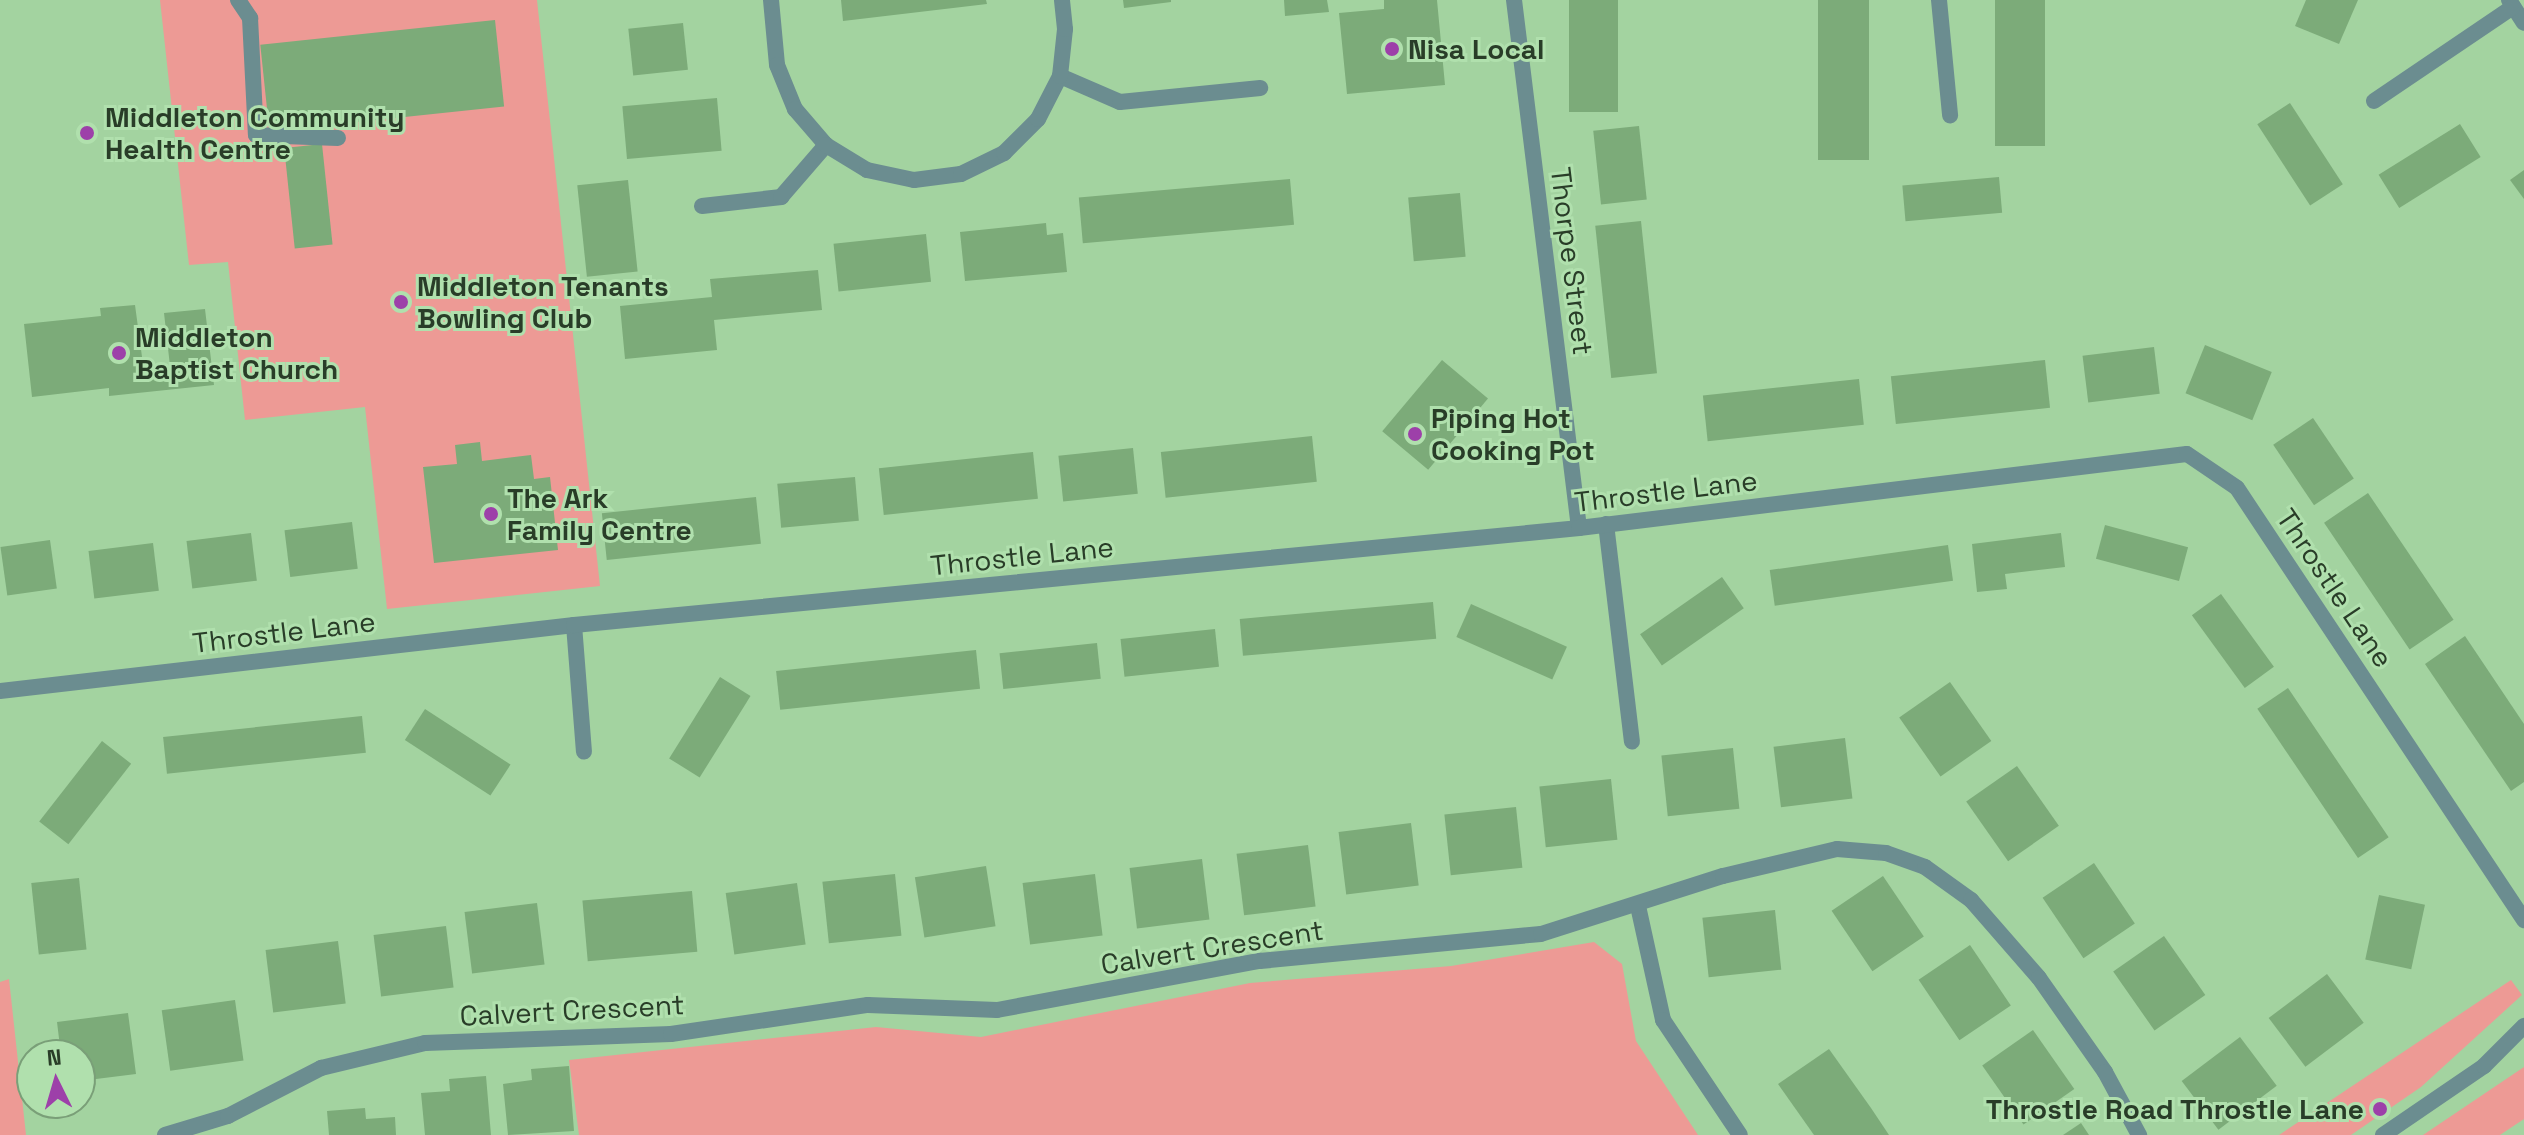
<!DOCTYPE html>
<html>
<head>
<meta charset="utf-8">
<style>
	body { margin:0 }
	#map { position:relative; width:2524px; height:1135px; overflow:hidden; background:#a3d3a0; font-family:"Space Grotesk",sans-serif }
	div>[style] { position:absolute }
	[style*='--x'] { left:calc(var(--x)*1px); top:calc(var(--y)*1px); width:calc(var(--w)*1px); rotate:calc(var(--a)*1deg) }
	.green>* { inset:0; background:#ed9a95 }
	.building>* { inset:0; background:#7cab79; transform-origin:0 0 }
	.service>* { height:16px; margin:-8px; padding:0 8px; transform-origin:8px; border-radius:8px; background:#6b8d90 }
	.minor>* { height:16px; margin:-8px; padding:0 8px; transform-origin:8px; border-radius:8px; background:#6b8d90 }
	.dots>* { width:22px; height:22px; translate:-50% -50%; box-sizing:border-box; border:4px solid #b0e0ad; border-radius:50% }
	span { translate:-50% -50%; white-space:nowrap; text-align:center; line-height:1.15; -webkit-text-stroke:6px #b0e0ad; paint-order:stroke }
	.poi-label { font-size:28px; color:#293d28; font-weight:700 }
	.left { translate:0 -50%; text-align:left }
	.right { translate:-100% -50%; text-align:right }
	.street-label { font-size:28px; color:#293d28 }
	.north { position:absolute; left:16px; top:1039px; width:80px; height:80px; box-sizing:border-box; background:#b0e0ad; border:2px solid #7a9f78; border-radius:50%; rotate:355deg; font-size:22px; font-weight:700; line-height:32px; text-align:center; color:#293d28 }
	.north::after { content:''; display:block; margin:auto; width:28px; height:36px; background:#9d40a9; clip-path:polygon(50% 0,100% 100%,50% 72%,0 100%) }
</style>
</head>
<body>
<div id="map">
	<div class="green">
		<i style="clip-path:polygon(160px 0,537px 0,600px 586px,387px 609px,365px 407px,245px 420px,228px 262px,189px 265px)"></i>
		<i style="clip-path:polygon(1594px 942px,1622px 964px,1636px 1041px,1698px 1135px,579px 1135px,569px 1060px,876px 1027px,981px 1037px,1250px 983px,1451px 966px)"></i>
		<i style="clip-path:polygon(9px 979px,26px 1135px,0 1135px,0 982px)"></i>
		<i style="clip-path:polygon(2511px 980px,2522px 995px,2421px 1087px,2351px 1135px,2279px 1135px)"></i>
		<i style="clip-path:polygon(2524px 1067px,2524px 1119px,2500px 1135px,2423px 1135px)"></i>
	</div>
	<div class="building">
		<i style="clip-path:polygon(841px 0,986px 0,987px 4px,843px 21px)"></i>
		<i style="clip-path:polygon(1123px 0,1171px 0,1171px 2px,1124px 8px)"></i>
		<i style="clip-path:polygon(1284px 0,1327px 0,1329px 12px,1285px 16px)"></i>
		<i style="clip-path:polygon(1384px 0,1437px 0,1445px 85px,1347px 94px,1339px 13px,1384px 9px)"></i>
		<i style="left:1569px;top:0;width:49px;height:112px"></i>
		<i style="left:1818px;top:0;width:51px;height:160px"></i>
		<i style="left:1995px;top:0;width:50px;height:146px"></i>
		<i style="clip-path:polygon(2306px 0,2358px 0,2339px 44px,2295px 26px)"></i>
		<i style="left:495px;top:20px;width:87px;height:236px;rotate:84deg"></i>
		<i style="left:683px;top:23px;width:47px;height:55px;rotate:84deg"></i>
		<i style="left:717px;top:98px;width:53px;height:95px;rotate:85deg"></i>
		<i style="left:2290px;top:103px;width:97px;height:39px;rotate:57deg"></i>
		<i style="left:2460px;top:124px;width:39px;height:96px;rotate:58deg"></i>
		<i style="left:1639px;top:126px;width:74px;height:46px;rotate:84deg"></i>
		<i style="left:322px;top:144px;width:101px;height:38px;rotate:84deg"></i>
		<i style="clip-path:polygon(2524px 170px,2524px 199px,2510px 180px)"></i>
		<i style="left:1999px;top:177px;width:36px;height:97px;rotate:85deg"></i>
		<i style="left:1290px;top:179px;width:46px;height:212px;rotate:85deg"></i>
		<i style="left:628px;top:180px;width:92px;height:51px;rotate:84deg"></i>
		<i style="left:1460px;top:193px;width:64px;height:52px;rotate:85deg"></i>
		<i style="left:1641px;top:221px;width:153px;height:46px;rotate:84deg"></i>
		<i style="clip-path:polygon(1046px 223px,1047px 235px,1063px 233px,1067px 272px,965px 281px,960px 232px)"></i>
		<i style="left:926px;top:234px;width:48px;height:93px;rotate:84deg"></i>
		<i style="clip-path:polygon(818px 270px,822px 310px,714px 320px,717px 350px,625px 359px,620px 306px,712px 297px,710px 279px)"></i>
		<i style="clip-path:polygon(135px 305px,145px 379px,159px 377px,158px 367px,170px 366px,164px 313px,205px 309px,214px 385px,109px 396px,109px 388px,32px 397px,24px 324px,101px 316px,100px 308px)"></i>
		<i style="left:2205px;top:345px;width:72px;height:52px;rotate:22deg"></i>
		<i style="left:2154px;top:347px;width:47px;height:72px;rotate:83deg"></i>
		<i style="left:1442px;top:360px;width:60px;height:93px;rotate:40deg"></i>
		<i style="left:2045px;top:360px;width:48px;height:155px;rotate:84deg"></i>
		<i style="left:1859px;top:379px;width:46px;height:157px;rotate:84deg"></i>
		<i style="left:2313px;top:418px;width:73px;height:48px;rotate:56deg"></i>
		<i style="left:1312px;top:436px;width:46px;height:152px;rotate:84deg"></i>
		<i style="clip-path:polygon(480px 442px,482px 461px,531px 455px,534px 479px,550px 477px,558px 550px,434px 563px,423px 467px,457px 464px,455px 445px)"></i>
		<i style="left:1133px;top:448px;width:46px;height:75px;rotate:84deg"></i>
		<i style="left:1033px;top:452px;width:47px;height:155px;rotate:84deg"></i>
		<i style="left:855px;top:477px;width:44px;height:78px;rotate:85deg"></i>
		<i style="left:2368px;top:493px;width:153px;height:53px;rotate:56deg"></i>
		<i style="left:756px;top:497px;width:47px;height:155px;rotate:84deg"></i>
		<i style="left:352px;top:522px;width:47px;height:68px;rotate:83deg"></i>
		<i style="left:2105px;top:525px;width:86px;height:35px;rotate:15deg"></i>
		<i style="left:251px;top:533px;width:48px;height:65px;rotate:83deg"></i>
		<i style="clip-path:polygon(2061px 533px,2065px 567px,2005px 574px,2007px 589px,1977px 592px,1972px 544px)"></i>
		<i style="left:50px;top:540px;width:49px;height:50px;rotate:82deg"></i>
		<i style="left:153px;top:543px;width:48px;height:65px;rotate:83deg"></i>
		<i style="left:1948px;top:545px;width:36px;height:180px;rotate:82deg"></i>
		<i style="left:1722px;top:577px;width:38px;height:100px;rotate:55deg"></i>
		<i style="left:2221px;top:594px;width:90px;height:36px;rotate:54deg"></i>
		<i style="left:1433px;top:602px;width:37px;height:194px;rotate:85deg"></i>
		<i style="left:1471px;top:604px;width:105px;height:36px;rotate:24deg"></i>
		<i style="left:1215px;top:629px;width:38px;height:95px;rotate:84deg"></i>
		<i style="clip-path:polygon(2465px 636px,2524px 724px,2524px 782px,2511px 791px,2425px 664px)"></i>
		<i style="left:1097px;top:643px;width:36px;height:98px;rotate:84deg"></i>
		<i style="left:976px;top:650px;width:39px;height:201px;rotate:84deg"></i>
		<i style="left:720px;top:677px;width:36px;height:96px;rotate:32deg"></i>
		<i style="left:1950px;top:682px;width:72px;height:62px;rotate:55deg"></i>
		<i style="left:2288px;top:688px;width:180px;height:37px;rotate:56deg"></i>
		<i style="left:425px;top:709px;width:102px;height:37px;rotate:33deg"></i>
		<i style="left:362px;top:716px;width:37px;height:200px;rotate:84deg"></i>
		<i style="left:1845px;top:738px;width:61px;height:72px;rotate:83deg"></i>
		<i style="left:102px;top:741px;width:37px;height:102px;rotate:38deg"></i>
		<i style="left:1733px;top:748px;width:61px;height:72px;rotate:84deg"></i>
		<i style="left:2017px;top:766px;width:73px;height:62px;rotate:55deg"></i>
		<i style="left:1611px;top:779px;width:61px;height:72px;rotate:84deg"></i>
		<i style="left:1516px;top:807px;width:61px;height:72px;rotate:84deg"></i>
		<i style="left:1411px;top:823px;width:63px;height:73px;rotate:83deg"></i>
		<i style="left:1308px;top:845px;width:62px;height:72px;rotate:83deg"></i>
		<i style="left:1202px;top:859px;width:61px;height:73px;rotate:83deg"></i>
		<i style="left:2094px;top:863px;width:73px;height:62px;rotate:56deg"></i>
		<i style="left:986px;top:866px;width:61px;height:72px;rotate:81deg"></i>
		<i style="left:895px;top:874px;width:62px;height:73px;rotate:84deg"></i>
		<i style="left:1095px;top:874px;width:62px;height:73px;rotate:83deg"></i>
		<i style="left:1883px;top:876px;width:73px;height:62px;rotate:56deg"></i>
		<i style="left:79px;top:878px;width:72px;height:48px;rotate:84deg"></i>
		<i style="left:797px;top:883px;width:62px;height:72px;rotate:82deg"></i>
		<i style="left:692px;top:891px;width:61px;height:110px;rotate:85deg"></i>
		<i style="left:2379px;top:895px;width:47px;height:66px;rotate:12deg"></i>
		<i style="left:537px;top:903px;width:62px;height:73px;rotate:83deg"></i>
		<i style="left:1775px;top:910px;width:60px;height:73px;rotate:84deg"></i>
		<i style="left:446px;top:926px;width:62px;height:73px;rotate:83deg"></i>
		<i style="left:2164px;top:936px;width:72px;height:62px;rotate:55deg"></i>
		<i style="left:338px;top:941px;width:63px;height:73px;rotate:83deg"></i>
		<i style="left:1970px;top:945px;width:73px;height:62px;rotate:56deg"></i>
		<i style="left:2327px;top:974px;width:61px;height:73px;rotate:53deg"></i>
		<i style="left:235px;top:1000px;width:61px;height:74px;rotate:82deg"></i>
		<i style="clip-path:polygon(128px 1013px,136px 1074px,80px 1081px,80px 1055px,61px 1055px,57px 1022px)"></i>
		<i style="left:2033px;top:1030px;width:72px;height:62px;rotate:55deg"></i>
		<i style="left:2240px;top:1037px;width:61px;height:73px;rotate:53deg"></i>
		<i style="clip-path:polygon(1829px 1049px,1871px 1108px,1889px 1135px,1814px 1135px,1778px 1084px)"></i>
		<i style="clip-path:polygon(569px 1066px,574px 1131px,508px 1135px,503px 1084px,532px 1080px,531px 1069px)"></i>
		<i style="clip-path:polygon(486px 1076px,491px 1135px,425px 1135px,421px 1093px,450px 1091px,449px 1079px)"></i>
		<i style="clip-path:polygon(365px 1108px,366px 1119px,395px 1117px,396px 1135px,329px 1135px,327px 1111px)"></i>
		<i style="clip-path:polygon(2081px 1123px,2089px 1135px,2063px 1135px)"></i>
	</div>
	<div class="service">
		<i style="--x:250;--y:18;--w:117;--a:87.1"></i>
		<i style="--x:256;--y:135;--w:82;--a:2.1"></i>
		<i style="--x:1060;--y:76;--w:65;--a:23.4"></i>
		<i style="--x:1120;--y:102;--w:141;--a:-5.7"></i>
		<i style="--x:702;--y:206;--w:80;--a:-6.5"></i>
		<i style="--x:781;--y:197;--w:69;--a:-49.1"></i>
		<i style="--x:1606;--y:524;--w:219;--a:83.2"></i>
	</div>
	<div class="minor">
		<i style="--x:238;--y:0;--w:22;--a:56"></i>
		<i style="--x:771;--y:0;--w:65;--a:84.7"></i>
		<i style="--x:777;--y:65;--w:48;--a:67.8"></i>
		<i style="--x:795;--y:109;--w:48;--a:49.3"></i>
		<i style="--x:826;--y:145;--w:48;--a:31.4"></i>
		<i style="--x:867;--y:170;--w:48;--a:12"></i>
		<i style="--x:914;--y:180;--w:47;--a:-7.3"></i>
		<i style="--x:961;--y:174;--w:48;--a:-26"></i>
		<i style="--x:1004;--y:153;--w:48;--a:-45"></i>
		<i style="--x:1038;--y:119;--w:48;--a:-62.9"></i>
		<i style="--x:1060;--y:76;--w:47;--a:-83.9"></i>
		<i style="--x:1065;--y:29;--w:29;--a:-96"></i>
		<i style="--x:1514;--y:0;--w:532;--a:82.98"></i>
		<i style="--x:1939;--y:0;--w:116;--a:84.5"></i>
		<i style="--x:2509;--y:0;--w:27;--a:57"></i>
		<i style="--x:2374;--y:101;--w:168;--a:-34.1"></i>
		<i style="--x:574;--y:625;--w:127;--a:85.5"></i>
		<i style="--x:0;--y:691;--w:578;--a:-6.56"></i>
		<i style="--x:574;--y:625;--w:1010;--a:-5.51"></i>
		<i style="--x:1579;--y:528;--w:612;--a:-6.94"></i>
		<i style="--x:2187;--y:454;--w:60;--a:34.2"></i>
		<i style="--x:2237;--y:488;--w:519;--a:56.4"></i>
		<i style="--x:1638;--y:906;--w:117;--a:77.6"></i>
		<i style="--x:1663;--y:1020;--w:138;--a:56.2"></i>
		<i style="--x:165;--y:1135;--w:66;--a:-16.8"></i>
		<i style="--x:228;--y:1116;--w:105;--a:-27.3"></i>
		<i style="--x:321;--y:1068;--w:107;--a:-13.5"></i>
		<i style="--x:425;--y:1043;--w:246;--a:-2.1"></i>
		<i style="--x:671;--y:1034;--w:199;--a:-8.4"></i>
		<i style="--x:868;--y:1005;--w:129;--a:2.2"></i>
		<i style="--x:997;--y:1010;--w:268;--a:-10.6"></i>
		<i style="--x:1260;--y:961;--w:282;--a:-5.5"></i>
		<i style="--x:1541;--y:934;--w:191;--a:-17.7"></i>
		<i style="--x:1723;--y:876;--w:117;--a:-13.3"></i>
		<i style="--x:1837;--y:849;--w:49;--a:4.7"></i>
		<i style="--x:1886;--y:853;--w:41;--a:19.7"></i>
		<i style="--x:1925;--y:867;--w:57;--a:35.7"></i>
		<i style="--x:1971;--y:900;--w:103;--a:48.9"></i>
		<i style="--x:2039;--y:978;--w:115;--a:54.9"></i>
		<i style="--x:2105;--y:1072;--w:72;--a:61.6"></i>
		<i style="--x:2383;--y:1135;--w:122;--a:-34.3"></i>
		<i style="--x:2484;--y:1066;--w:57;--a:-45"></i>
	</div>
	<div class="dots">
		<i style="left:1392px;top:49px;background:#9d40a9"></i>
		<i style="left:87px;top:133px;background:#9d40a9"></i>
		<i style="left:401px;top:302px;background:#9d40a9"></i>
		<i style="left:119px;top:353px;background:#9d40a9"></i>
		<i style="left:1415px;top:434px;background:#9d40a9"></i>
		<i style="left:491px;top:514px;background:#9d40a9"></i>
		<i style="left:2380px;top:1109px;background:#9d40a9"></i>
	</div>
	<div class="poi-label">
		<span class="left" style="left:1408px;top:49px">Nisa Local</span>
		<span class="left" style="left:105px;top:133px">Middleton Community<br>Health Centre</span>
		<span class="left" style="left:417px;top:302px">Middleton Tenants<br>Bowling Club</span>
		<span class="left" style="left:135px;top:353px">Middleton<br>Baptist Church</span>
		<span class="left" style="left:1431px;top:434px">Piping Hot<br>Cooking Pot</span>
		<span class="left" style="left:507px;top:514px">The Ark<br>Family Centre</span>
		<span class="right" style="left:2364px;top:1109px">Throstle Road Throstle Lane</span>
	</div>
	<div class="street-label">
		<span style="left:1572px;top:261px;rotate:83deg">Thorpe Street</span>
		<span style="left:1666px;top:491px;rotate:-7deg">Throstle Lane</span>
		<span style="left:1022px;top:556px;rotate:-6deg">Throstle Lane</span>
		<span style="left:2335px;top:588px;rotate:56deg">Throstle Lane</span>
		<span style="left:284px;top:632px;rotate:-7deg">Throstle Lane</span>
		<span style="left:1212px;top:947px;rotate:-9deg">Calvert Crescent</span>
		<span style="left:572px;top:1010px;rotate:-3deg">Calvert Crescent</span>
	</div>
	<div class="north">N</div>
</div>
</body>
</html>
